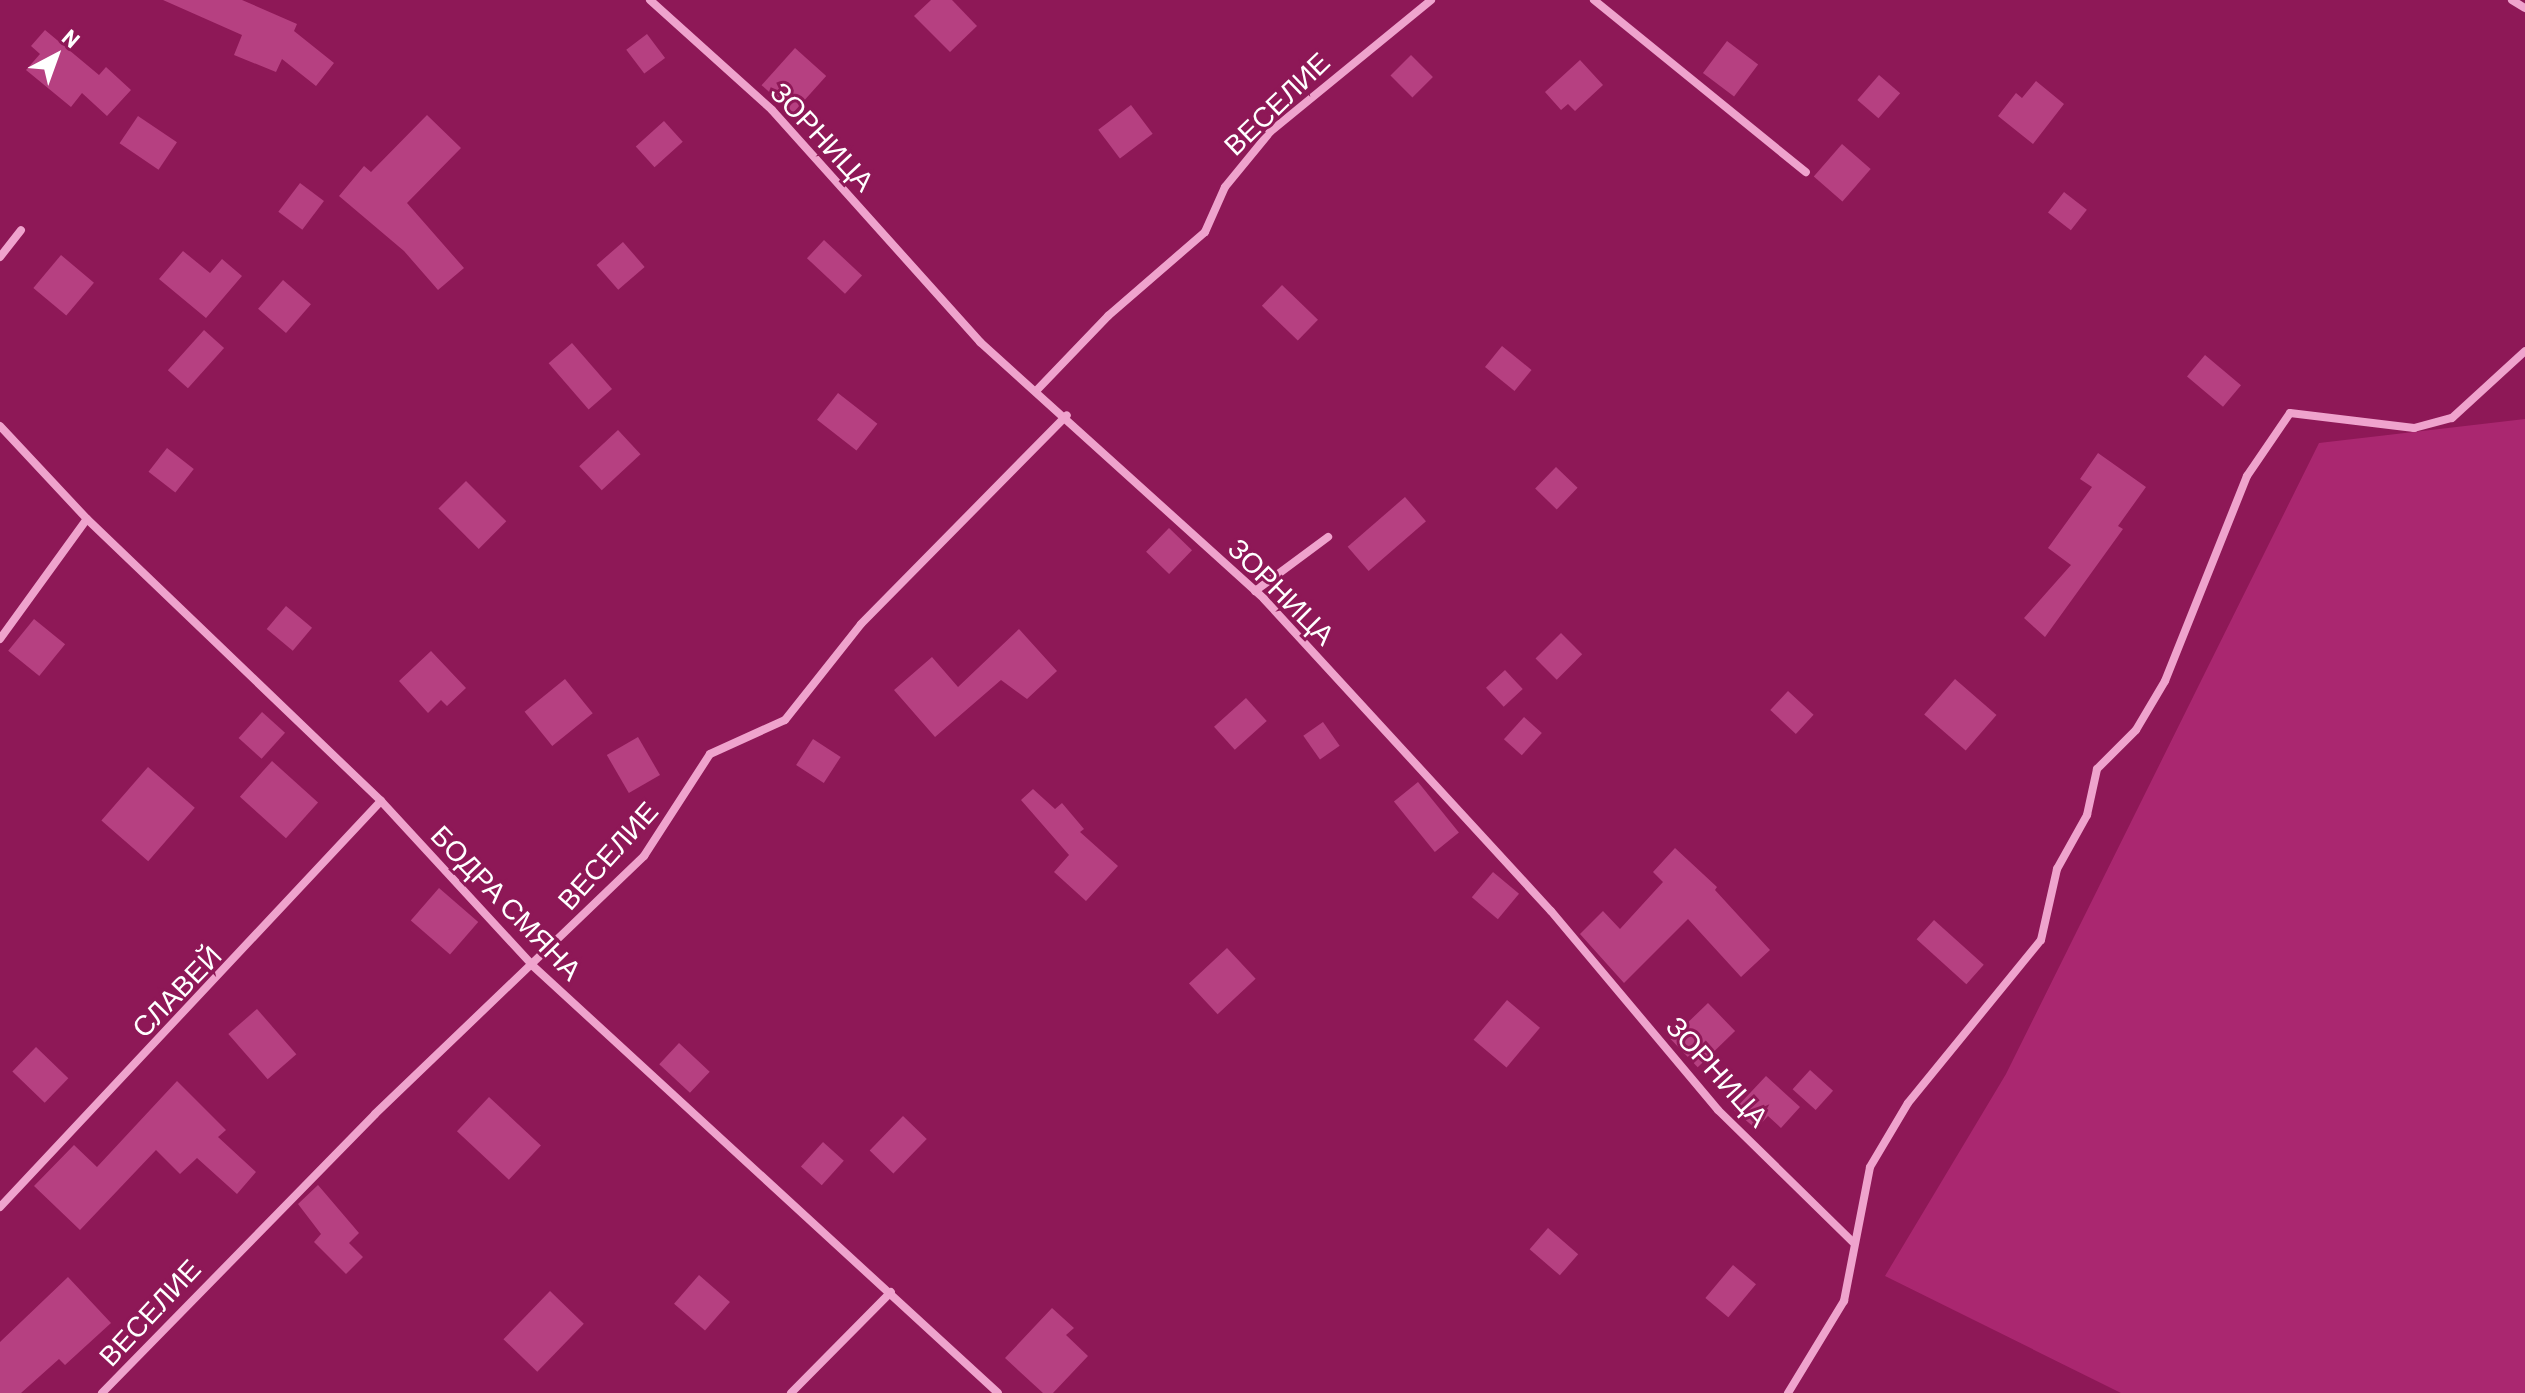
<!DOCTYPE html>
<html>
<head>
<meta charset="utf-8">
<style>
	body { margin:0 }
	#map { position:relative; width:2525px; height:1393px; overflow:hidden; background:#8e1857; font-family:Barlow,sans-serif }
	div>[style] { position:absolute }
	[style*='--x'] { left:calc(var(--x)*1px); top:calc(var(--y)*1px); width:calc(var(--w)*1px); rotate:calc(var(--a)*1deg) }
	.green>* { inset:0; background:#aa2770 }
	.building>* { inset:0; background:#b64081; transform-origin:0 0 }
	.street>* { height:8px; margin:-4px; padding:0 4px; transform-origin:4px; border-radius:4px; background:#efa3cd }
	span { translate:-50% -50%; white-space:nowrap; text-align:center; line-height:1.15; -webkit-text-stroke:6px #8e1857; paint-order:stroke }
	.street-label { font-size:28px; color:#fff }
	.north { position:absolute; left:16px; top:16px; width:80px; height:80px; -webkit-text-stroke:6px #8e1857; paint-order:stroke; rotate:41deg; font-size:22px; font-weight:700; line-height:32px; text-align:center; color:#fff }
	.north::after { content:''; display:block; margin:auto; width:28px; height:36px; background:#fff; clip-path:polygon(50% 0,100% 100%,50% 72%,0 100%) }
</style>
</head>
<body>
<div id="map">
	<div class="green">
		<i style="clip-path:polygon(2525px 419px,2525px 1393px,2121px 1393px,1885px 1276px,2006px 1074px,2319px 443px)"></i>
	</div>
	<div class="building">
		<i style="clip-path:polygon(163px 0,242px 0,297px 24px,294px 31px,334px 63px,316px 86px,282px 59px,276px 72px,234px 55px,242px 35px)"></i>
		<i style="clip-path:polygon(931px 0,952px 0,977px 26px,950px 52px,914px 16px)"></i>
		<i style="clip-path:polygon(45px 30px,99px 75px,106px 67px,131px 90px,107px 116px,82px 93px,71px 107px,26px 70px,40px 54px,31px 46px)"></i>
		<i style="left:647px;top:34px;width:30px;height:26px;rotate:53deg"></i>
		<i style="left:1727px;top:41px;width:39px;height:40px;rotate:37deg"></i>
		<i style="left:795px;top:48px;width:42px;height:50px;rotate:42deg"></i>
		<i style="left:1411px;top:55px;width:31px;height:29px;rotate:45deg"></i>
		<i style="clip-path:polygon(1580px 60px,1603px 85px,1575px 111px,1568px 104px,1561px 110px,1545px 92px)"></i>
		<i style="left:1879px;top:75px;width:28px;height:33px;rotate:41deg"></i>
		<i style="clip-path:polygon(2036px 81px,2064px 104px,2033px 144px,1998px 116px,2016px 93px,2022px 98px)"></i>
		<i style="left:1131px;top:105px;width:36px;height:41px;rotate:53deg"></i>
		<i style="clip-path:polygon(427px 115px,461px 148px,407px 203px,464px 268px,438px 290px,404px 251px,339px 196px,364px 166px,371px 172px)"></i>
		<i style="left:138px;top:116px;width:47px;height:33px;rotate:34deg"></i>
		<i style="left:664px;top:121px;width:28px;height:38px;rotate:48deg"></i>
		<i style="left:1842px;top:144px;width:38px;height:43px;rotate:41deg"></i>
		<i style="left:300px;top:183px;width:30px;height:36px;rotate:37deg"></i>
		<i style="left:2064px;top:192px;width:29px;height:26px;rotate:38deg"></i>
		<i style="left:824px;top:240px;width:52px;height:25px;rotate:43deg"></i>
		<i style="left:623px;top:242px;width:33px;height:35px;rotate:49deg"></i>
		<i style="clip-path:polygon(183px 251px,210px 273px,222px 259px,242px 276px,206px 318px,159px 279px)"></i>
		<i style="left:61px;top:255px;width:43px;height:43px;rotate:40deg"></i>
		<i style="left:283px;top:280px;width:37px;height:38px;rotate:41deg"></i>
		<i style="left:1282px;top:285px;width:50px;height:29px;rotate:44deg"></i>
		<i style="left:204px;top:330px;width:27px;height:54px;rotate:42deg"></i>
		<i style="left:572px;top:343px;width:61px;height:31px;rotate:49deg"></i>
		<i style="left:1502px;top:346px;width:38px;height:27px;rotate:39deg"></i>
		<i style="left:2205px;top:355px;width:47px;height:28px;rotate:40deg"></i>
		<i style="left:838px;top:393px;width:50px;height:34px;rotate:38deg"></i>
		<i style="left:618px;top:430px;width:33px;height:53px;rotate:47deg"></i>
		<i style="left:167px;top:448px;width:34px;height:30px;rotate:38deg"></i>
		<i style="clip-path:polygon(2098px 453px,2146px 487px,2118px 526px,2123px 529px,2045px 637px,2024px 618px,2071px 565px,2048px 548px,2092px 487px,2080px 479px)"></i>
		<i style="left:1556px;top:467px;width:30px;height:30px;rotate:44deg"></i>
		<i style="left:466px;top:481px;width:57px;height:39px;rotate:45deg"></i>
		<i style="left:1405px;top:497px;width:32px;height:76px;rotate:49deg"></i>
		<i style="left:1169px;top:528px;width:32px;height:33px;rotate:44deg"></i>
		<i style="left:286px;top:606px;width:34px;height:30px;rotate:40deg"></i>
		<i style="left:34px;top:619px;width:40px;height:41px;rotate:39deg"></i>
		<i style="clip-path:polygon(1019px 629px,1057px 671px,1027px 699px,1001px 680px,935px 737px,894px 690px,932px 657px,958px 687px)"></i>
		<i style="left:1561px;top:633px;width:30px;height:36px;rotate:45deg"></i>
		<i style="clip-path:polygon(431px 651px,466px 688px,447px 706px,441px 700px,428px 713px,399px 681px)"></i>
		<i style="left:1505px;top:670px;width:26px;height:26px;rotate:47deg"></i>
		<i style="left:565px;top:679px;width:44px;height:52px;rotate:51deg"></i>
		<i style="left:1955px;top:679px;width:55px;height:47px;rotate:41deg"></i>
		<i style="left:1788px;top:691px;width:35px;height:26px;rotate:43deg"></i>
		<i style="left:1246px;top:698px;width:31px;height:43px;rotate:48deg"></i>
		<i style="left:262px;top:712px;width:31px;height:35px;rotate:42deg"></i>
		<i style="left:1524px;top:717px;width:24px;height:30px;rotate:42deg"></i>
		<i style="left:1323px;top:722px;width:29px;height:24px;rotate:55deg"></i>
		<i style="left:638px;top:737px;width:44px;height:36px;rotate:60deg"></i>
		<i style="left:813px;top:739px;width:33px;height:31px;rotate:33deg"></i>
		<i style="left:272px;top:761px;width:62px;height:48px;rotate:42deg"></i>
		<i style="left:148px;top:767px;width:62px;height:71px;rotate:41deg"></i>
		<i style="left:1418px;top:782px;width:65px;height:31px;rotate:51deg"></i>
		<i style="clip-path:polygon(1033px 789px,1055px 809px,1062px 803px,1084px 829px,1080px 832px,1118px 866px,1086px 901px,1054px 872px,1069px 855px,1021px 800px)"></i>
		<i style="clip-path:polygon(1675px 848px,1717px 887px,1715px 890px,1770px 950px,1741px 977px,1688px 919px,1624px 983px,1580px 934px,1603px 911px,1620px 929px,1663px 882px,1653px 872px)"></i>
		<i style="left:1493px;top:872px;width:34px;height:33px;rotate:40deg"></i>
		<i style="left:439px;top:888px;width:52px;height:43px;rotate:41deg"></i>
		<i style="left:1934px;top:920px;width:67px;height:26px;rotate:42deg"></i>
		<i style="left:1227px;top:948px;width:42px;height:52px;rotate:47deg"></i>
		<i style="left:1507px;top:1000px;width:43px;height:52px;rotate:40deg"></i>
		<i style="left:1708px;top:1003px;width:39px;height:52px;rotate:46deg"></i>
		<i style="left:257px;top:1009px;width:60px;height:38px;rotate:49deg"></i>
		<i style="left:679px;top:1043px;width:42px;height:29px;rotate:43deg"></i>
		<i style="left:36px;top:1047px;width:45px;height:34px;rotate:44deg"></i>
		<i style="left:1810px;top:1070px;width:31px;height:26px;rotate:42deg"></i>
		<i style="clip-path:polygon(1766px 1076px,1800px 1107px,1781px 1128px,1768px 1116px,1756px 1129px,1734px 1110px)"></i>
		<i style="clip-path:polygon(177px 1081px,226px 1130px,218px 1137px,256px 1172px,237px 1194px,197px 1158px,180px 1174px,156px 1150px,80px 1230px,34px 1186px,74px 1145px,97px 1167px)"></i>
		<i style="left:489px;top:1097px;width:71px;height:47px;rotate:43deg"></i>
		<i style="left:903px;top:1116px;width:33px;height:48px;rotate:44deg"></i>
		<i style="left:823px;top:1142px;width:28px;height:33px;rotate:42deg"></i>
		<i style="clip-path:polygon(318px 1185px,359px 1233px,349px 1243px,363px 1257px,346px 1274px,314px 1242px,321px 1234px,298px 1204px)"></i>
		<i style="left:1548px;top:1228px;width:40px;height:28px;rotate:41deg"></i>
		<i style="left:1733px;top:1265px;width:30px;height:43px;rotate:40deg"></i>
		<i style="left:699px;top:1275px;width:41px;height:38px;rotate:41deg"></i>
		<i style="clip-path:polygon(68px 1277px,111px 1323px,65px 1365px,59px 1359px,21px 1393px,0 1393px,0 1342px)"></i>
		<i style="left:550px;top:1291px;width:47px;height:67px;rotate:44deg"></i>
		<i style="clip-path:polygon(1052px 1308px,1074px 1328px,1066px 1335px,1088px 1356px,1053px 1393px,1043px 1393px,1005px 1358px)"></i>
	</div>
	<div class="street">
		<i style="--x:650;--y:0;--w:164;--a:42"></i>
		<i style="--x:772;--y:110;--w:312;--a:48.1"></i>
		<i style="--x:980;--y:342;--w:383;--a:42.1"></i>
		<i style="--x:1264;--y:599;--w:424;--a:47.4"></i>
		<i style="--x:1551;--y:911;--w:260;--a:50"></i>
		<i style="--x:1718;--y:1110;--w:189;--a:44.4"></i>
		<i style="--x:1594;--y:0;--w:273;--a:39.1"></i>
		<i style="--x:2512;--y:0;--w:15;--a:32"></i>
		<i style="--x:0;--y:257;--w:34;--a:-52"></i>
		<i style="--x:1037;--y:390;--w:103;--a:-46.2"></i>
		<i style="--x:1108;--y:316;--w:128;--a:-40.9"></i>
		<i style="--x:1205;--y:232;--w:49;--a:-66"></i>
		<i style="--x:1225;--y:187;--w:71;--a:-50.7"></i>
		<i style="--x:1270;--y:132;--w:208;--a:-39.3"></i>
		<i style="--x:0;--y:426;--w:127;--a:46.9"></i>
		<i style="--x:87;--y:519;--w:407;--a:43.8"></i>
		<i style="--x:381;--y:801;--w:224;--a:47.3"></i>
		<i style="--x:533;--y:966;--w:631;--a:42.56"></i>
		<i style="--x:1255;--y:591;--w:91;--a:-36.5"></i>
		<i style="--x:0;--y:639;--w:148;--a:-54.1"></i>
		<i style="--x:0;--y:1207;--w:557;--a:-46.82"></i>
		<i style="--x:102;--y:1393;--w:390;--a:-45.6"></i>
		<i style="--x:375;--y:1114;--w:373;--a:-43.8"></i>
		<i style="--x:644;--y:856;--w:121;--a:-57.1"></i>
		<i style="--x:710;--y:754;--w:82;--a:-24.4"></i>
		<i style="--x:785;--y:720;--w:122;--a:-51.6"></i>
		<i style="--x:861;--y:624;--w:293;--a:-45.4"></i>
		<i style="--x:791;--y:1393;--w:142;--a:-45.3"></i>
		<i style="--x:1788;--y:1393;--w:108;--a:-58.7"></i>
		<i style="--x:1844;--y:1301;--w:136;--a:-79"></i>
		<i style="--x:1870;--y:1167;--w:74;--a:-59.3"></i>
		<i style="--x:1908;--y:1103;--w:210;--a:-50.8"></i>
		<i style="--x:2041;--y:940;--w:73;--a:-77.3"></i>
		<i style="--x:2057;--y:869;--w:62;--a:-60.9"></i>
		<i style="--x:2087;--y:815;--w:47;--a:-77.7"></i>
		<i style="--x:2097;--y:769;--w:55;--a:-45"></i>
		<i style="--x:2136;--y:730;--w:57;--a:-59.4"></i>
		<i style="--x:2165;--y:681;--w:221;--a:-68.2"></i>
		<i style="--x:2247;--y:476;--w:76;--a:-55.7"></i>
		<i style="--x:2290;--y:413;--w:125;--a:6.9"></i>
		<i style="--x:2414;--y:428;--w:39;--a:-15"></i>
		<i style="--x:2452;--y:418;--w:99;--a:-42.5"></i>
	</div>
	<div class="street-label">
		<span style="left:1276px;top:103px;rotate:-44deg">ВЕСЕЛИЕ</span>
		<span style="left:823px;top:136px;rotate:47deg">ЗОРНИЦА</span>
		<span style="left:1282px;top:591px;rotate:45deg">ЗОРНИЦА</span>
		<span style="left:607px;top:855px;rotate:-48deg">ВЕСЕЛИЕ</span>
		<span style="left:507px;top:902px;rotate:46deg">БОДРА СМЯНА</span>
		<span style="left:176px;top:991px;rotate:-46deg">СЛАВЕЙ</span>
		<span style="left:1718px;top:1071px;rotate:48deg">ЗОРНИЦА</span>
		<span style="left:149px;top:1312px;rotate:-47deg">ВЕСЕЛИЕ</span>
	</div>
	<div class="north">N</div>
</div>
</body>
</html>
